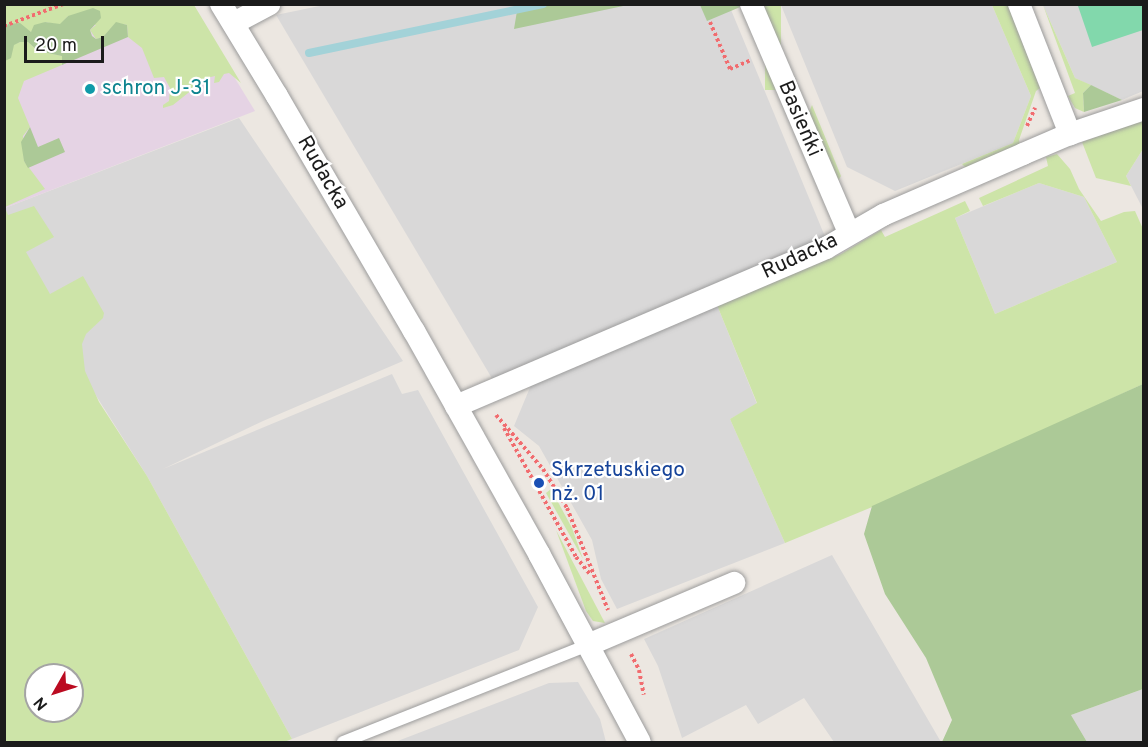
<!DOCTYPE html>
<html>
<head>
<meta charset="utf-8">
<style>
	body { margin:0 }
	#map { position:relative; width:1148px; height:747px; overflow:hidden; background:#ece7e1; font-family:Overpass,sans-serif }
	div>[style] { position:absolute }
	[style*='--x'] { left:calc(var(--x)*1px); top:calc(var(--y)*1px); width:calc(var(--w)*1px); rotate:calc(var(--a)*1deg) }
	.residential>* { inset:0; background:#d9d8d8 }
	.industrial>* { inset:0; background:#e5d3e4 }
	.grass>* { inset:0; background:#cde4a8; transform-origin:0 0 }
	.forest>* { inset:0; background:#acc997 }
	.pitch>* { inset:0; background:#82d8ac }
	.stream>* { height:8px; margin:-4px; padding:0 4px; transform-origin:4px; border-radius:4px; background:#a3d2d8 }
	.path>* { height:4px; margin-top:-2px; transform-origin:0; background:repeating-linear-gradient(90deg,#f16c6f 0 3px,transparent 0 6px) }
	.roads { filter:drop-shadow(0 0 2px #9c9c9c) drop-shadow(0 0 2px #9c9c9c) }
	.lane>* { height:12px; margin:-6px; padding:0 6px; transform-origin:6px; border-radius:6px; background:#fff }
	.street>* { height:22px; margin:-11px; padding:0 11px; transform-origin:11px; border-radius:11px; background:#fff }
	.dots>* { width:16px; height:16px; translate:-50% -50%; box-sizing:border-box; border:3px solid #fff; border-radius:50% }
	span { translate:-50% -50%; white-space:nowrap; text-align:center; line-height:1.15; -webkit-text-stroke:4.5px #fff; paint-order:stroke }
	.culture-label { font-size:21px; color:#0d838f }
	.left { translate:0 -50%; text-align:left }
	.street-label { font-size:21px; color:#1b1b1b }
	.transit-label { font-size:21px; color:#164399 }
	.frame { position:absolute; inset:0; border:6px solid #1b1b1b; pointer-events:none }
	.north { position:absolute; left:24px; top:663px; width:60px; height:60px; box-sizing:border-box; background:#fff; border:2px solid #a4a4a4; border-radius:50%; rotate:231deg; font-size:16px; font-weight:700; line-height:24px; text-align:center; color:#1b1b1b }
	.north::after { content:''; display:block; margin:auto; width:21px; height:27px; background:#bb0b21; clip-path:polygon(50% 0,100% 100%,50% 72%,0 100%) }
	.scale { position:absolute; left:24px; top:36px; width:80px; height:27px; box-sizing:border-box; border:3px solid #1b1b1b; border-top:0; padding-left:8px; font-size:18px; line-height:21px; white-space:nowrap; color:#1b1b1b; -webkit-text-stroke:4px #fff; paint-order:stroke }
</style>
</head>
<body>
<div id="map">
	<div class="residential">
		<i style="clip-path:polygon(329px 4px,729px 5px,826px 239px,493px 380px,276px 15px)"></i>
		<i style="clip-path:polygon(781px 5px,992px 5px,1031px 96px,1013px 143px,895px 191px,847px 167px)"></i>
		<i style="clip-path:polygon(1043px 5px,1143px 5px,1143px 91px,1122px 100px,1075px 78px)"></i>
		<i style="clip-path:polygon(239px 118px,403px 361px,263px 421px,163px 469px,392px 374px,402px 394px,418px 390px,538px 607px,519px 650px,292px 739px,147px 476px,5px 252px,5px 208px)"></i>
		<i style="clip-path:polygon(1143px 149px,1143px 209px,1126px 176px)"></i>
		<i style="clip-path:polygon(1039px 183px,1084px 197px,1117px 262px,995px 314px,955px 218px)"></i>
		<i style="clip-path:polygon(717px 305px,757px 404px,730px 419px,785px 543px,617px 609px,601px 579px,592px 540px,539px 446px,514px 426px,531px 385px)"></i>
		<i style="clip-path:polygon(832px 555px,941px 742px,834px 742px,804px 698px,758px 724px,746px 705px,682px 738px,658px 666px,644px 639px)"></i>
		<i style="clip-path:polygon(578px 682px,600px 719px,606px 742px,395px 742px,549px 683px)"></i>
		<i style="clip-path:polygon(1143px 689px,1143px 742px,1087px 742px,1071px 715px)"></i>
	</div>
	<div class="industrial">
		<i style="clip-path:polygon(190px 5px,255px 111px,5px 208px,5px 39px)"></i>
	</div>
	<div class="grass">
		<i style="clip-path:polygon(5px 5px,194px 5px,241px 83px,229px 73px,224px 74px,219px 82px,214px 83px,215px 76px,207px 78px,173px 105px,163px 108px,163px 105px,169px 101px,170px 88px,164px 77px,154px 78px,142px 48px,128px 37px,127px 25px,116px 23px,103px 37px,96px 39px,90px 30px,96px 25px,68px 16px,60px 25px,45px 22px,31px 32px,8px 24px,5px 29px)"></i>
		<i style="left:765px;top:5px;width:16px;height:85px"></i>
		<i style="clip-path:polygon(992px 5px,1008px 5px,1040px 88px,1036px 91px,1019px 140px,1020px 145px,966px 168px,962px 164px,1013px 143px,1031px 96px)"></i>
		<i style="clip-path:polygon(1043px 5px,1075px 78px,1091px 85px,1083px 93px,1084px 112px,1075px 108px,1068px 96px,1075px 93px)"></i>
		<i style="clip-path:polygon(20px 42px,28px 42px,38px 51px,63px 56px,62px 65px,24px 81px,18px 98px,30px 127px,23px 136px,24px 161px,45px 189px,5px 207px,4px 61px,14px 44px)"></i>
		<i style="clip-path:polygon(812px 105px,841px 176px,838px 181px,809px 112px)"></i>
		<i style="clip-path:polygon(1143px 120px,1143px 149px,1126px 176px,1131px 186px,1096px 178px,1082px 142px)"></i>
		<i style="clip-path:polygon(1057px 154px,1070px 169px,1079px 189px,1101px 221px,1124px 212px,1135px 211px,1143px 229px,1143px 384px,923px 486px,785px 543px,730px 419px,757px 403px,717px 305px,841px 254px,881px 230px,885px 237px,965px 201px,970px 211px,955px 218px,995px 314px,1117px 262px,1084px 197px,1039px 183px,983px 206px,979px 198px,1048px 166px,1046px 157px)"></i>
		<i style="clip-path:polygon(evenodd,34px 206px,54px 237px,26px 252px,50px 294px,83px 276px,104px 313px,103px 318px,86px 334px,82px 344px,85px 371px,99px 402px,147px 476px,292px 739px,284px 742px,5px 742px,5px 208px,8px 215px,34px 206px,36px 675px,72px 675px,72px 711px,36px 711px,36px 675px)"></i>
		<i style="clip-path:polygon(551px 489px,572px 528px,583px 559px,546px 493px)"></i>
		<i style="clip-path:polygon(556px 530px,605px 623px,593px 621px,586px 611px)"></i>
	</div>
	<div class="forest">
		<i style="clip-path:polygon(518px 5px,518px 4px,628px 5px,514px 29px)"></i>
		<i style="clip-path:polygon(700px 5px,745px 5px,707px 21px)"></i>
		<i style="clip-path:polygon(93px 8px,100px 11px,101px 18px,90px 30px,92px 36px,96px 39px,103px 37px,116px 22px,127px 25px,128px 37px,62px 65px,62px 56px,38px 51px,28px 42px,20px 42px,14px 45px,11px 58px,5px 61px,5px 29px,8px 24px,20px 23px,31px 32px,34px 25px,45px 22px,60px 24px,68px 16px)"></i>
		<i style="clip-path:polygon(1091px 85px,1122px 100px,1084px 112px,1083px 93px)"></i>
		<i style="clip-path:polygon(30px 127px,38px 147px,59px 138px,65px 152px,28px 168px,24px 161px,21px 142px)"></i>
		<i style="clip-path:polygon(1143px 384px,1143px 689px,1071px 715px,1087px 742px,942px 742px,952px 720px,926px 658px,885px 594px,864px 534px,872px 506px)"></i>
	</div>
	<div class="pitch">
		<i style="clip-path:polygon(1082px 4px,1143px 5px,1143px 30px,1092px 47px,1078px 6px)"></i>
	</div>
	<div class="stream">
		<i style="--x:309;--y:53;--w:239;--a:-11.8"></i>
	</div>
	<div class="path">
		<i style="--x:710;--y:22;--w:51;--a:66.9"></i>
		<i style="--x:730;--y:69;--w:23;--a:-23"></i>
		<i style="--x:4;--y:26;--w:63;--a:-20.4"></i>
		<i style="--x:1027;--y:126;--w:20;--a:-66"></i>
		<i style="--x:496;--y:415;--w:72;--a:49"></i>
		<i style="--x:543;--y:469;--w:46;--a:58.4"></i>
		<i style="--x:567;--y:508;--w:110;--a:68.1"></i>
		<i style="--x:504;--y:428;--w:148;--a:60.8"></i>
		<i style="--x:576;--y:557;--w:22;--a:51"></i>
		<i style="--x:631;--y:654;--w:18;--a:63"></i>
		<i style="--x:639;--y:670;--w:25;--a:79"></i>
	</div>
	<div class="roads">
		<div class="lane">
			<i style="--x:343;--y:742;--w:264;--a:-21.6"></i>
		</div>
		<div class="street">
			<i style="--x:221;--y:4;--w:108;--a:58.7"></i>
			<i style="--x:277;--y:96;--w:272;--a:59.8"></i>
			<i style="--x:414;--y:331;--w:256;--a:60.7"></i>
			<i style="--x:539;--y:554;--w:213;--a:61.8"></i>
			<i style="--x:751;--y:4;--w:249;--a:66.8"></i>
			<i style="--x:1019;--y:4;--w:140;--a:68.6"></i>
			<i style="--x:234;--y:23;--w:40;--a:-28"></i>
			<i style="--x:456;--y:406;--w:402;--a:-23.1"></i>
			<i style="--x:826;--y:248;--w:66;--a:-30.1"></i>
			<i style="--x:883;--y:215;--w:153;--a:-23.5"></i>
			<i style="--x:1023;--y:154;--w:51;--a:-23.1"></i>
			<i style="--x:1070;--y:134;--w:78;--a:-18.7"></i>
			<i style="--x:588;--y:645;--w:159;--a:-23"></i>
		</div>
	</div>
	<div class="dots">
		<i style="left:90px;top:89px;background:#0f9aa8"></i>
		<i style="left:539px;top:483px;background:#1a4fb4"></i>
	</div>
	<div class="culture-label">
		<span class="left" style="left:102px;top:89px">schron J-31</span>
	</div>
	<div class="street-label">
		<span style="left:799px;top:119px;rotate:67deg">Basieńki</span>
		<span style="left:322px;top:173px;rotate:60deg">Rudacka</span>
		<span style="left:800px;top:257px;rotate:-25deg">Rudacka</span>
	</div>
	<div class="transit-label">
		<span class="left" style="left:551px;top:483px">Skrzetuskiego<br>nż. 01</span>
	</div>
	<div class="frame"></div>
	<div class="north">N</div>
	<div class="scale">20 m</div>
</div>
</body>
</html>
